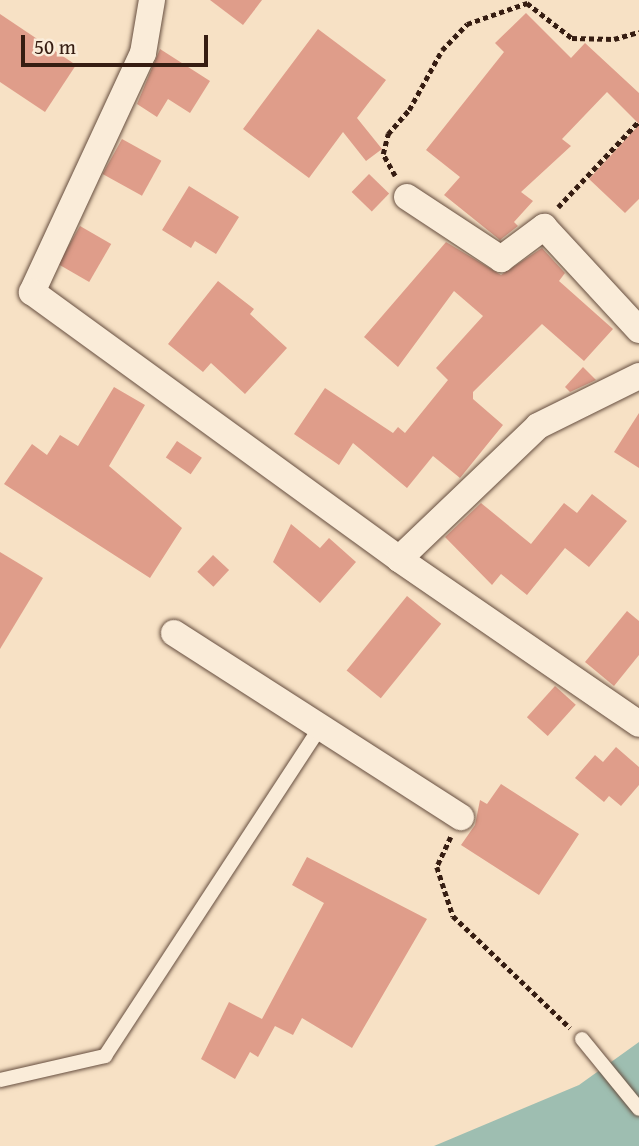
<!DOCTYPE html>
<html>
<head>
<meta charset="utf-8">
<style>
	body { margin:0 }
	#map { position:relative; width:639px; height:1146px; overflow:hidden; background:#f7e1c5; font-family:"Gentium Book Plus",serif }
	div>[style] { position:absolute }
	[style*='--x'] { left:calc(var(--x)*1px); top:calc(var(--y)*1px); width:calc(var(--w)*1px); rotate:calc(var(--a)*1deg) }
	.water>* { inset:0; background:#9ebeb1 }
	.building>* { inset:0; background:#df9d8a; transform-origin:0 0 }
	.path>* { height:4.5px; margin-top:-2.25px; transform-origin:0; background:repeating-linear-gradient(90deg,#361d12 0 5px,transparent 0 8.5px) }
	.roads { filter:drop-shadow(0 0 2px #664e3f) drop-shadow(0 0 2px #664e3f) }
	.service>* { height:14px; margin:-7px; padding:0 7px; transform-origin:7px; border-radius:7px; background:#faecd9 }
	.minor>* { height:26px; margin:-13px; padding:0 13px; transform-origin:13px; border-radius:13px; background:#faecd9 }
	span { translate:-50% -50%; white-space:nowrap; text-align:center; line-height:1.15; -webkit-text-stroke:6px #faecd9; paint-order:stroke }
	.scale { position:absolute; left:21px; top:35px; width:187px; height:32px; box-sizing:border-box; border:4px solid #361d12; border-top:0; padding-left:9px; font-size:21px; line-height:24px; white-space:nowrap; color:#361d12; -webkit-text-stroke:5px #faecd9; paint-order:stroke }
</style>
</head>
<body>
<div id="map">
	<div class="water">
		<i style="clip-path:polygon(639px 1042px,639px 1146px,434px 1146px,579px 1085px)"></i>
	</div>
	<div class="building">
		<i style="clip-path:polygon(210px 0,262px 0,243px 25px)"></i>
		<i style="clip-path:polygon(526px 13px,571px 58px,585px 43px,639px 93px,639px 124px,607px 92px,562px 139px,571px 146px,521px 192px,533px 201px,514px 222px,518px 226px,500px 240px,444px 195px,460px 177px,426px 150px,504px 52px,495px 43px)"></i>
		<i style="clip-path:polygon(0 14px,76px 65px,45px 112px,0 82px)"></i>
		<i style="clip-path:polygon(318px 29px,386px 80px,357px 118px,382px 149px,366px 161px,343px 132px,309px 178px,243px 129px)"></i>
		<i style="clip-path:polygon(160px 49px,210px 81px,190px 113px,168px 99px,157px 117px,137px 104px)"></i>
		<i style="clip-path:polygon(639px 125px,639px 199px,625px 213px,589px 179px)"></i>
		<i style="left:122px;top:139px;width:45px;height:40px;rotate:29deg"></i>
		<i style="left:369px;top:174px;width:28px;height:25px;rotate:44deg"></i>
		<i style="clip-path:polygon(189px 186px,239px 217px,216px 254px,195px 241px,191px 248px,162px 230px)"></i>
		<i style="left:80px;top:226px;width:36px;height:44px;rotate:30deg"></i>
		<i style="clip-path:polygon(446px 242px,501px 275px,542px 248px,565px 273px,559px 281px,613px 329px,584px 361px,542px 324px,473px 392px,473px 399px,503px 425px,460px 478px,433px 456px,407px 488px,353px 443px,339px 465px,294px 434px,325px 388px,393px 433px,398px 427px,405px 433px,448px 380px,436px 368px,483px 316px,454px 291px,398px 367px,364px 337px)"></i>
		<i style="clip-path:polygon(218px 281px,254px 309px,250px 314px,287px 348px,245px 394px,211px 363px,203px 372px,168px 344px)"></i>
		<i style="clip-path:polygon(583px 367px,596px 380px,570px 392px,565px 387px)"></i>
		<i style="clip-path:polygon(114px 387px,145px 405px,109px 466px,182px 528px,150px 578px,4px 484px,32px 444px,47px 455px,60px 435px,78px 446px)"></i>
		<i style="clip-path:polygon(639px 413px,639px 468px,614px 452px)"></i>
		<i style="left:177px;top:441px;width:30px;height:20px;rotate:34deg"></i>
		<i style="clip-path:polygon(592px 494px,627px 521px,589px 567px,565px 548px,527px 595px,501px 574px,492px 585px,445px 537px,481px 503px,531px 544px,564px 503px,577px 513px)"></i>
		<i style="clip-path:polygon(291px 524px,320px 548px,329px 538px,356px 562px,320px 603px,273px 562px)"></i>
		<i style="clip-path:polygon(0 552px,43px 578px,0 649px)"></i>
		<i style="left:213px;top:555px;width:22px;height:23px;rotate:43deg"></i>
		<i style="left:407px;top:596px;width:44px;height:96px;rotate:39deg"></i>
		<i style="clip-path:polygon(627px 611px,639px 621px,639px 655px,614px 686px,585px 662px)"></i>
		<i style="left:555px;top:686px;width:28px;height:42px;rotate:42deg"></i>
		<i style="clip-path:polygon(616px 747px,639px 767px,639px 785px,621px 806px,609px 796px,604px 802px,575px 778px,595px 755px,603px 762px)"></i>
		<i style="clip-path:polygon(501px 784px,579px 834px,539px 895px,461px 845px,475px 825px,480px 800px,487px 804px)"></i>
		<i style="clip-path:polygon(307px 857px,427px 919px,352px 1048px,302px 1018px,293px 1035px,275px 1026px,258px 1057px,250px 1052px,235px 1079px,201px 1059px,229px 1002px,262px 1019px,324px 903px,292px 885px)"></i>
	</div>
	<div class="path">
		<i style="--x:395;--y:176;--w:25;--a:-119"></i>
		<i style="--x:383;--y:154;--w:21;--a:-76"></i>
		<i style="--x:388;--y:134;--w:32;--a:-49"></i>
		<i style="--x:409;--y:110;--w:68;--a:-61.2"></i>
		<i style="--x:442;--y:50;--w:36;--a:-46"></i>
		<i style="--x:467;--y:24;--w:64;--a:-19.3"></i>
		<i style="--x:527;--y:3;--w:57;--a:37.9"></i>
		<i style="--x:572;--y:38;--w:42;--a:1.4"></i>
		<i style="--x:614;--y:39;--w:26;--a:-16"></i>
		<i style="--x:558;--y:207;--w:118;--a:-46.7"></i>
		<i style="--x:451;--y:837;--w:33;--a:115"></i>
		<i style="--x:437;--y:867;--w:52;--a:71.9"></i>
		<i style="--x:453;--y:916;--w:162;--a:43.7"></i>
	</div>
	<div class="roads">
		<div class="service">
			<i style="--x:582;--y:1039;--w:90;--a:50.8"></i>
			<i style="--x:0;--y:1080;--w:108;--a:-12.9"></i>
			<i style="--x:105;--y:1056;--w:393;--a:-56.8"></i>
		</div>
		<div class="minor">
			<i style="--x:152;--y:0;--w:54;--a:99.6"></i>
			<i style="--x:143;--y:53;--w:264;--a:114.9"></i>
			<i style="--x:32;--y:292;--w:454;--a:36"></i>
			<i style="--x:399;--y:559;--w:291;--a:34.5"></i>
			<i style="--x:407;--y:197;--w:113;--a:33.4"></i>
			<i style="--x:501;--y:259;--w:54;--a:-36.7"></i>
			<i style="--x:544;--y:227;--w:140;--a:47.3"></i>
			<i style="--x:399;--y:559;--w:192;--a:-43.7"></i>
			<i style="--x:538;--y:426;--w:113;--a:-26.3"></i>
			<i style="--x:174;--y:633;--w:341;--a:32.7"></i>
		</div>
	</div>
	<div class="scale">50 m</div>
</div>
</body>
</html>
